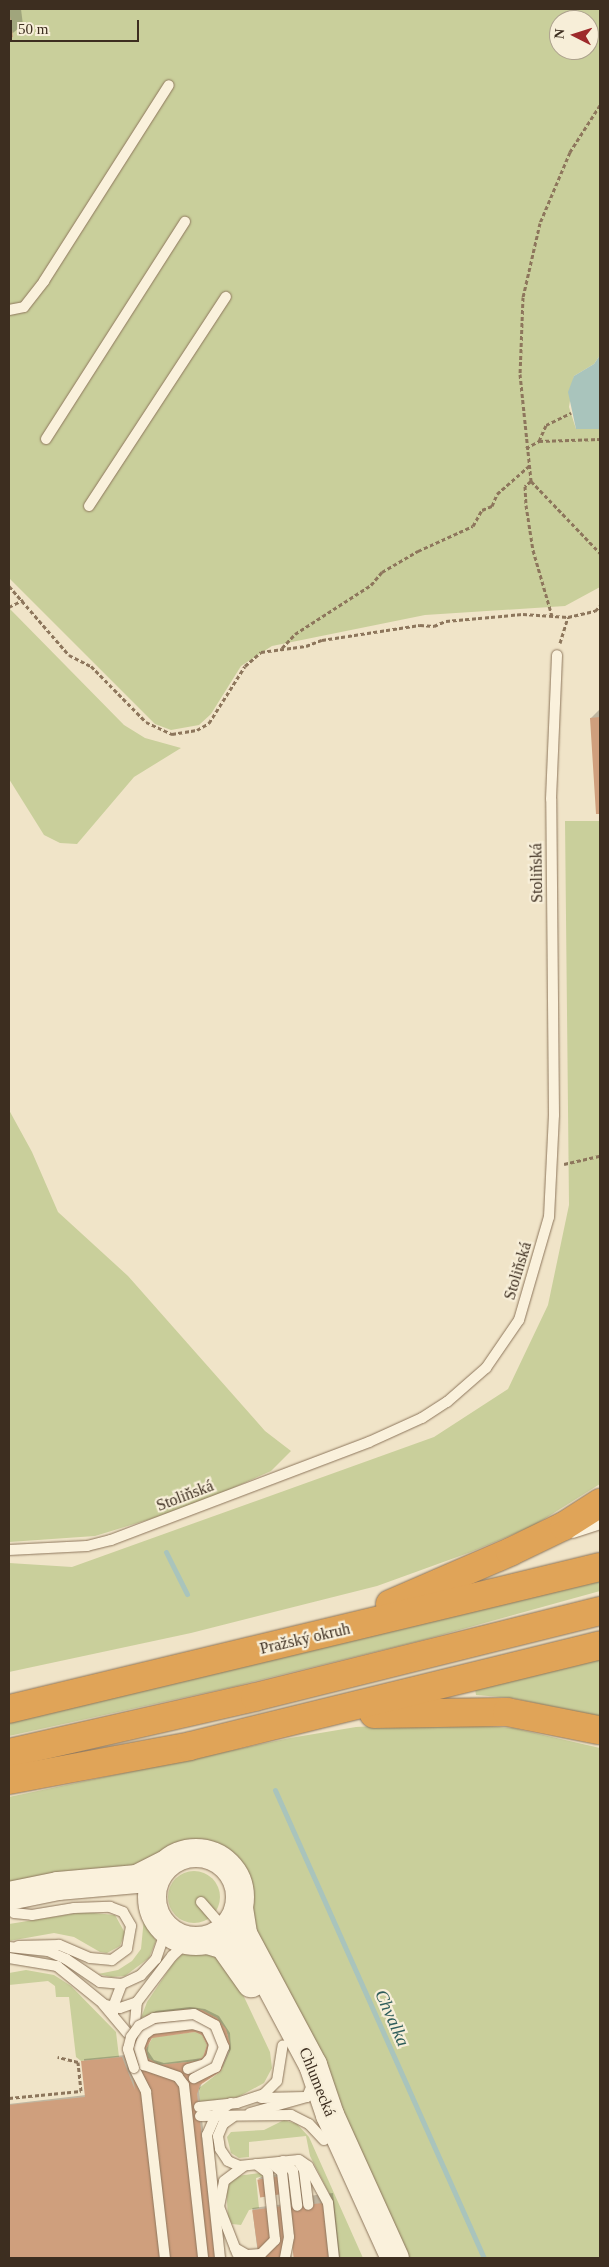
<!DOCTYPE html>
<html>
<head>
<meta charset="utf-8">
<style>
	body { margin:0 }
	#map { position:relative; width:609px; height:2267px; overflow:hidden; background:#f0e4c8; font-family:"Times New Roman",serif }
	div>[style] { position:absolute }
	[style*='--x'] { left:calc(var(--x)*1px); top:calc(var(--y)*1px); width:calc(var(--w)*1px); rotate:calc(var(--a)*1deg) }
	.green>* { inset:0; background:#c9cf9b }
	.round { border-radius:50% }
	.water>* { inset:0; background:#a9c4bc }
	.shadow>* { inset:0; background:#0003; transform-origin:0 0 }
	.stream>* { height:5px; margin:-2.5px; padding:0 2.5px; transform-origin:2.5px; border-radius:2.5px; background:#a9c4bc }
	.building>* { inset:0; background:#cf9f7d; transform-origin:0 0 }
	.path>* { height:3px; margin-top:-1.5px; transform-origin:0; background:repeating-linear-gradient(90deg,#8d765c 0 4px,transparent 0 6.5px) }
	.roads { filter:drop-shadow(0 0 1px #8d765c) drop-shadow(0 0 1px #8d765c) }
	.lane>* { height:10px; margin:-5px; padding:0 5px; transform-origin:5px; border-radius:5px; background:#faf1dc }
	.secondary>* { height:28px; margin:-14px; padding:0 14px; transform-origin:14px; border-radius:14px; background:#faf1dc }
	.secondary>.ring { margin:-14px; padding:0; box-sizing:content-box; background:none; border:28px solid #faf1dc; border-radius:50% }
	.highway>* { height:28px; margin:-14px; padding:0 14px; transform-origin:14px; border-radius:14px; background:#e0a458 }
	.bridges { filter:drop-shadow(0 0 1px #8d765c) drop-shadow(0 0 1px #8d765c) }
	.lane-bridge>* { height:10px; margin:-5px; padding:0 5px; transform-origin:5px; border-radius:5px; background:#faf1dc }
	span { translate:-50% -50%; white-space:nowrap; text-align:center; line-height:1.15; -webkit-text-stroke:4.5px #f7eed8; paint-order:stroke }
	.street-label { font-size:16px; color:#3d2e20 }
	.water-label { font-size:18px; color:#2f5d5a; font-style:italic }
	.frame { position:absolute; inset:0; border:10px solid #3d2e20; pointer-events:none }
	.north { position:absolute; left:549px; top:10px; width:50px; height:50px; box-sizing:border-box; background:#f7eed8; border:1px solid #ada18e; border-radius:50%; rotate:275deg; font-size:14px; font-weight:700; line-height:20px; text-align:center; color:#3d2e20 }
	.north::after { content:''; display:block; margin:auto; width:18px; height:22px; background:#9e2a2b; clip-path:polygon(50% 0,100% 100%,50% 72%,0 100%) }
	.scale { position:absolute; left:10px; top:20px; width:129px; height:22px; box-sizing:border-box; border:2px solid #3d2e20; border-top:0; padding-left:6px; font-size:15px; line-height:18px; white-space:nowrap; color:#3d2e20; -webkit-text-stroke:4px #f7eed8; paint-order:stroke }
</style>
</head>
<body>
<div id="map">
	<div class="green">
		<i style="clip-path:polygon(evenodd,9px 9px,600px 9px,600px 355px,594px 364px,574px 376px,569px 407px,576px 429px,600px 429px,600px 587px,565px 606px,425px 615px,272px 646px,241px 666px,211px 714px,199px 725px,171px 730px,155px 724px,9px 578px,9px 9px,559px 20px,589px 20px,589px 50px,559px 50px,559px 20px)"></i>
		<i style="clip-path:polygon(9px 608px,124px 725px,145px 738px,181px 748px,134px 777px,77px 844px,60px 843px,44px 835px,9px 779px)"></i>
		<i style="clip-path:polygon(565px 821px,600px 821px,600px 1484px,533px 1526px,471px 1552px,377px 1586px,191px 1633px,9px 1672px,9px 1563px,72px 1567px,434px 1437px,508px 1389px,548px 1305px,569px 1205px)"></i>
		<i style="clip-path:polygon(9px 1110px,32px 1152px,58px 1212px,128px 1276px,265px 1431px,291px 1451px,271px 1471px,190px 1507px,95px 1536px,9px 1542px)"></i>
		<i style="clip-path:polygon(600px 1581px,600px 1591px,423px 1640px,232px 1687px,9px 1736px,9px 1723px)"></i>
		<i style="clip-path:polygon(600px 1657px,600px 1717px,512px 1698px,476px 1695px,475px 1689px)"></i>
		<i style="clip-path:polygon(438px 1723px,513px 1728px,600px 1748px,600px 2258px,405px 2258px,248px 1913px,248px 1881px,237px 1863px,220px 1848px,204px 1843px,185px 1843px,169px 1849px,148px 1865px,9px 1885px,9px 1797px,290px 1738px,356px 1727px)"></i>
		<i class="round" style="left:168px;top:1871px;width:52px;height:52px"></i>
		<i style="clip-path:polygon(84px 1912px,115px 1915px,125px 1933px,120px 1946px,107px 1953px,100px 1952px,74px 1937px,54px 1933px,9px 1941px,9px 1924px)"></i>
		<i style="clip-path:polygon(144px 1918px,156px 1941px,149px 1958px,125px 1976px,111px 1977px,98px 1974px,118px 1970px,132px 1961px,141px 1949px)"></i>
		<i style="clip-path:polygon(198px 1950px,213px 1953px,237px 1982px,270px 2052px,272px 2068px,264px 2083px,238px 2097px,200px 2102px,199px 2088px,221px 2071px,229px 2052px,228px 2035px,217px 2018px,195px 2009px,153px 2013px,141px 2018px,147px 2002px,172px 1965px,181px 1955px)"></i>
		<i style="clip-path:polygon(26px 1970px,54px 1975px,71px 1986px,116px 2032px,119px 2057px,81px 2061px,76px 2057px,69px 1997px,56px 1997px,55px 1986px,48px 1981px,9px 1985px,9px 1973px)"></i>
		<i style="clip-path:polygon(195px 2032px,202px 2035px,207px 2045px,203px 2057px,197px 2061px,159px 2065px,148px 2058px,146px 2049px,153px 2037px)"></i>
		<i style="clip-path:polygon(284px 2120px,297px 2124px,309px 2137px,363px 2258px,339px 2258px,332px 2199px,310px 2156px,306px 2136px,249px 2142px,249px 2157px,239px 2158px,231px 2153px,227px 2137px,231px 2132px,264px 2130px)"></i>
		<i style="clip-path:polygon(260px 2173px,264px 2176px,256px 2178px,259px 2208px,249px 2210px,241px 2225px,232px 2224px,228px 2217px,226px 2186px,237px 2176px)"></i>
	</div>
	<div class="water">
		<i style="clip-path:polygon(600px 355px,600px 429px,576px 429px,568px 392px,574px 376px,594px 364px)"></i>
	</div>
	<div class="shadow">
		<i style="clip-path:polygon(9px 9px,21px 9px,23px 25px,9px 36px)"></i>
		<i style="clip-path:polygon(599px 710px,600px 813px,597px 813px,591px 718px)"></i>
		<i style="clip-path:polygon(evenodd,190px 2007px,205px 2009px,219px 2016px,230px 2033px,231px 2049px,223px 2067px,202px 2083px,199px 2091px,217px 2258px,9px 2258px,9px 2104px,86px 2095px,84px 2059px,126px 2055px,140px 2020px,156px 2011px,190px 2007px,192px 2030px,206px 2037px,208px 2051px,203px 2058px,164px 2063px,154px 2060px,148px 2051px,149px 2041px,153px 2036px,192px 2030px)"></i>
		<i style="clip-path:polygon(289px 2173px,289px 2191px,258px 2179px,261px 2177px)"></i>
		<i style="clip-path:polygon(333px 2193px,340px 2258px,295px 2258px,290px 2208px,300px 2197px)"></i>
		<i style="left:285px;top:2204px;width:54px;height:33px;rotate:83deg"></i>
	</div>
	<div class="stream">
		<i style="--x:166;--y:1552;--w:47;--a:63.4"></i>
		<i style="--x:275;--y:1790;--w:513;--a:65.94"></i>
	</div>
	<div class="building">
		<i style="clip-path:polygon(9px 9px,13px 37px,9px 38px)"></i>
		<i style="clip-path:polygon(600px 717px,600px 814px,596px 814px,590px 718px)"></i>
		<i style="clip-path:polygon(evenodd,187px 2009px,202px 2010px,217px 2018px,226px 2029px,230px 2044px,221px 2071px,200px 2085px,197px 2094px,215px 2258px,9px 2258px,9px 2105px,85px 2097px,81px 2061px,122px 2057px,135px 2090px,133px 2076px,124px 2056px,128px 2032px,147px 2015px,187px 2009px,195px 2032px,202px 2035px,207px 2045px,203px 2057px,197px 2061px,159px 2065px,148px 2058px,146px 2049px,152px 2038px,195px 2032px)"></i>
		<i style="left:287px;top:2175px;width:18px;height:30px;rotate:81deg"></i>
		<i style="left:323px;top:2203px;width:55px;height:35px;rotate:84deg"></i>
		<i style="left:283px;top:2206px;width:52px;height:31px;rotate:82deg"></i>
	</div>
	<div class="path">
		<i style="--x:600;--y:105;--w:56;--a:122.6"></i>
		<i style="--x:570;--y:152;--w:77;--a:112.9"></i>
		<i style="--x:540;--y:223;--w:76;--a:102.9"></i>
		<i style="--x:523;--y:297;--w:77;--a:92.2"></i>
		<i style="--x:520;--y:374;--w:108;--a:84.1"></i>
		<i style="--x:531;--y:481;--w:100;--a:46.2"></i>
		<i style="--x:539;--y:441;--w:61;--a:-1.9"></i>
		<i style="--x:526;--y:448;--w:15;--a:-28"></i>
		<i style="--x:539;--y:441;--w:17;--a:-66"></i>
		<i style="--x:546;--y:425;--w:28;--a:-26"></i>
		<i style="--x:531;--y:481;--w:8;--a:140"></i>
		<i style="--x:525;--y:486;--w:19;--a:87"></i>
		<i style="--x:526;--y:505;--w:46;--a:81.2"></i>
		<i style="--x:533;--y:550;--w:69;--a:73.9"></i>
		<i style="--x:9;--y:586;--w:91;--a:49"></i>
		<i style="--x:69;--y:655;--w:25;--a:27"></i>
		<i style="--x:91;--y:666;--w:78;--a:45.5"></i>
		<i style="--x:146;--y:722;--w:29;--a:25"></i>
		<i style="--x:172;--y:734;--w:25;--a:-9"></i>
		<i style="--x:197;--y:730;--w:14;--a:-30"></i>
		<i style="--x:209;--y:723;--w:67;--a:-57.7"></i>
		<i style="--x:245;--y:666;--w:21;--a:-41"></i>
		<i style="--x:261;--y:652;--w:45;--a:-7.6"></i>
		<i style="--x:306;--y:646;--w:17;--a:-21"></i>
		<i style="--x:322;--y:640;--w:99;--a:-8.7"></i>
		<i style="--x:420;--y:625;--w:14;--a:4"></i>
		<i style="--x:434;--y:626;--w:13;--a:-23"></i>
		<i style="--x:446;--y:621;--w:77;--a:-5.2"></i>
		<i style="--x:523;--y:614;--w:45;--a:3.8"></i>
		<i style="--x:9;--y:607;--w:16;--a:-27"></i>
		<i style="--x:560;--y:643;--w:27;--a:-73"></i>
		<i style="--x:568;--y:617;--w:28;--a:-13"></i>
		<i style="--x:595;--y:611;--w:7;--a:-45"></i>
		<i style="--x:282;--y:648;--w:19;--a:-47"></i>
		<i style="--x:295;--y:634;--w:90;--a:-32.8"></i>
		<i style="--x:371;--y:585;--w:17;--a:-50"></i>
		<i style="--x:382;--y:572;--w:42;--a:-30.3"></i>
		<i style="--x:418;--y:551;--w:60;--a:-24.4"></i>
		<i style="--x:473;--y:526;--w:18;--a:-61"></i>
		<i style="--x:482;--y:510;--w:11;--a:-22"></i>
		<i style="--x:492;--y:506;--w:13;--a:-67"></i>
		<i style="--x:497;--y:494;--w:43;--a:-41.2"></i>
		<i style="--x:564;--y:1164;--w:37;--a:-13"></i>
		<i style="--x:9;--y:2098;--w:72;--a:-5.6"></i>
		<i style="--x:81;--y:2091;--w:29;--a:-96"></i>
		<i style="--x:78;--y:2062;--w:21;--a:-166"></i>
	</div>
	<div class="roads">
		<div class="lane">
			<i style="--x:9;--y:310;--w:15;--a:-11"></i>
			<i style="--x:24;--y:307;--w:33;--a:-52"></i>
			<i style="--x:44;--y:281;--w:232;--a:-57.5"></i>
			<i style="--x:46;--y:439;--w:258;--a:-57.4"></i>
			<i style="--x:89;--y:506;--w:250;--a:-56.8"></i>
			<i style="--x:573;--y:1533;--w:28;--a:-18"></i>
			<i style="--x:9;--y:1550;--w:78;--a:-2.9"></i>
			<i style="--x:87;--y:1546;--w:25;--a:-14"></i>
			<i style="--x:111;--y:1540;--w:276;--a:-20.8"></i>
			<i style="--x:369;--y:1442;--w:58;--a:-24.4"></i>
			<i style="--x:422;--y:1418;--w:30;--a:-33"></i>
			<i style="--x:447;--y:1402;--w:52;--a:-41.1"></i>
			<i style="--x:486;--y:1368;--w:58;--a:-55.5"></i>
			<i style="--x:519;--y:1320;--w:107;--a:-73.8"></i>
			<i style="--x:549;--y:1217;--w:102;--a:-87.2"></i>
			<i style="--x:554;--y:1115;--w:316;--a:-90.5"></i>
			<i style="--x:551;--y:799;--w:144;--a:-87.6"></i>
			<i style="--x:201;--y:1902;--w:37;--a:49"></i>
			<i style="--x:14;--y:1913;--w:18;--a:6"></i>
			<i style="--x:32;--y:1915;--w:43;--a:-9.5"></i>
			<i style="--x:74;--y:1908;--w:36;--a:-2"></i>
			<i style="--x:110;--y:1907;--w:14;--a:21"></i>
			<i style="--x:123;--y:1912;--w:16;--a:60"></i>
			<i style="--x:131;--y:1926;--w:23;--a:100"></i>
			<i style="--x:127;--y:1949;--w:19;--a:144"></i>
			<i style="--x:112;--y:1960;--w:22;--a:-175"></i>
			<i style="--x:90;--y:1958;--w:34;--a:-157"></i>
			<i style="--x:59;--y:1945;--w:41;--a:178.6"></i>
			<i style="--x:9;--y:1947;--w:39;--a:6"></i>
			<i style="--x:48;--y:1951;--w:20;--a:24"></i>
			<i style="--x:66;--y:1959;--w:41;--a:34.1"></i>
			<i style="--x:100;--y:1982;--w:22;--a:5"></i>
			<i style="--x:122;--y:1984;--w:21;--a:-25"></i>
			<i style="--x:141;--y:1975;--w:22;--a:-47"></i>
			<i style="--x:156;--y:1959;--w:21;--a:-71"></i>
			<i style="--x:163;--y:1939;--w:18;--a:-103"></i>
			<i style="--x:9;--y:1958;--w:49;--a:9.5"></i>
			<i style="--x:57;--y:1966;--w:62;--a:39.1"></i>
			<i style="--x:105;--y:2005;--w:15;--a:11"></i>
			<i style="--x:120;--y:2008;--w:18;--a:-19"></i>
			<i style="--x:137;--y:2002;--w:58;--a:-52.7"></i>
			<i style="--x:172;--y:1956;--w:13;--a:-42"></i>
			<i style="--x:182;--y:1947;--w:17;--a:-21"></i>
			<i style="--x:103;--y:2004;--w:38;--a:50"></i>
			<i style="--x:113;--y:2014;--w:7;--a:-90"></i>
			<i style="--x:113;--y:2007;--w:25;--a:-69"></i>
			<i style="--x:135;--y:2023;--w:21;--a:-85"></i>
			<i style="--x:134;--y:2068;--w:27;--a:63"></i>
			<i style="--x:146;--y:2092;--w:167;--a:83.5"></i>
			<i style="--x:188;--y:2069;--w:18;--a:-16"></i>
			<i style="--x:205;--y:2064;--w:9;--a:-49"></i>
			<i style="--x:211;--y:2057;--w:13;--a:-77"></i>
			<i style="--x:214;--y:2044;--w:18;--a:-117"></i>
			<i style="--x:206;--y:2028;--w:14;--a:-163"></i>
			<i style="--x:193;--y:2024;--w:41;--a:173"></i>
			<i style="--x:152;--y:2029;--w:10;--a:143"></i>
			<i style="--x:144;--y:2035;--w:14;--a:111"></i>
			<i style="--x:139;--y:2048;--w:18;--a:74"></i>
			<i style="--x:144;--y:2065;--w:36;--a:19"></i>
			<i style="--x:178;--y:2077;--w:10;--a:53"></i>
			<i style="--x:184;--y:2085;--w:174;--a:83.7"></i>
			<i style="--x:261;--y:2098;--w:45;--a:-1.3"></i>
			<i style="--x:199;--y:2107;--w:38;--a:-6"></i>
			<i style="--x:237;--y:2103;--w:28;--a:-18"></i>
			<i style="--x:264;--y:2094;--w:18;--a:-45"></i>
			<i style="--x:277;--y:2081;--w:36;--a:-81"></i>
			<i style="--x:250;--y:2113;--w:59;--a:-15.7"></i>
			<i style="--x:307;--y:2097;--w:15;--a:-67"></i>
			<i style="--x:200;--y:2116;--w:91;--a:-0.6"></i>
			<i style="--x:291;--y:2115;--w:20;--a:27"></i>
			<i style="--x:309;--y:2124;--w:22;--a:47"></i>
			<i style="--x:233;--y:2117;--w:12;--a:145"></i>
			<i style="--x:223;--y:2124;--w:13;--a:113"></i>
			<i style="--x:218;--y:2136;--w:13;--a:81"></i>
			<i style="--x:220;--y:2149;--w:14;--a:56"></i>
			<i style="--x:228;--y:2161;--w:12;--a:24"></i>
			<i style="--x:239;--y:2166;--w:60;--a:-5.7"></i>
			<i style="--x:299;--y:2160;--w:11;--a:34"></i>
			<i style="--x:308;--y:2166;--w:42;--a:61.6"></i>
			<i style="--x:328;--y:2203;--w:55;--a:83.8"></i>
			<i style="--x:283;--y:2161;--w:14;--a:45"></i>
			<i style="--x:293;--y:2171;--w:35;--a:83"></i>
			<i style="--x:299;--y:2162;--w:9;--a:58"></i>
			<i style="--x:304;--y:2170;--w:35;--a:83"></i>
			<i style="--x:271;--y:2163;--w:14;--a:39"></i>
			<i style="--x:282;--y:2172;--w:65;--a:83.9"></i>
			<i style="--x:289;--y:2237;--w:21;--a:101"></i>
			<i style="--x:218;--y:2204;--w:53;--a:68.8"></i>
			<i style="--x:219;--y:2207;--w:26;--a:-79"></i>
			<i style="--x:224;--y:2181;--w:25;--a:-37"></i>
			<i style="--x:235;--y:2248;--w:14;--a:30"></i>
			<i style="--x:247;--y:2255;--w:14;--a:-4"></i>
			<i style="--x:261;--y:2254;--w:20;--a:-45"></i>
			<i style="--x:275;--y:2240;--w:67;--a:-96"></i>
			<i style="--x:268;--y:2173;--w:15;--a:-143"></i>
			<i style="--x:220;--y:2258;--w:124;--a:-96"></i>
			<i style="--x:207;--y:2135;--w:24;--a:-66"></i>
			<i style="--x:217;--y:2113;--w:17;--a:-36"></i>
		</div>
		<div class="secondary">
			<i class="ring" style="left:152px;top:1853px;width:60px;height:60px"></i>
			<i style="--x:9;--y:1896;--w:50;--a:-11.5"></i>
			<i style="--x:58;--y:1886;--w:79;--a:-5.1"></i>
			<i style="--x:137;--y:1879;--w:31;--a:-27"></i>
			<i style="--x:239;--y:1908;--w:26;--a:81"></i>
			<i style="--x:243;--y:1934;--w:149;--a:61.9"></i>
			<i style="--x:313;--y:2065;--w:53;--a:71.2"></i>
			<i style="--x:330;--y:2115;--w:157;--a:65.6"></i>
			<i style="--x:208;--y:1940;--w:17;--a:17"></i>
			<i style="--x:224;--y:1945;--w:47;--a:54.6"></i>
		</div>
		<div class="highway">
			<i style="--x:390;--y:1604;--w:131;--a:-23.4"></i>
			<i style="--x:510;--y:1552;--w:60;--a:-25.7"></i>
			<i style="--x:564;--y:1526;--w:43;--a:-32.6"></i>
			<i style="--x:9;--y:1709;--w:608;--a:-13.51"></i>
			<i style="--x:374;--y:1714;--w:133;--a:-0.9"></i>
			<i style="--x:507;--y:1712;--w:93;--a:11.2"></i>
			<i style="--x:9;--y:1753;--w:252;--a:-12.8"></i>
			<i style="--x:255;--y:1697;--w:356;--a:-14"></i>
			<i style="--x:9;--y:1780;--w:184;--a:-10.6"></i>
			<i style="--x:190;--y:1746;--w:422;--a:-13.8"></i>
		</div>
	</div>
	<div class="bridges">
		<div class="lane-bridge">
			<i style="--x:134;--y:2068;--w:20;--a:-108"></i>
			<i style="--x:128;--y:2049;--w:12;--a:-76"></i>
			<i style="--x:131;--y:2037;--w:14;--a:-54"></i>
			<i style="--x:139;--y:2026;--w:17;--a:-28"></i>
			<i style="--x:154;--y:2018;--w:40;--a:-5.7"></i>
			<i style="--x:194;--y:2014;--w:24;--a:28"></i>
			<i style="--x:215;--y:2025;--w:24;--a:68"></i>
			<i style="--x:224;--y:2047;--w:22;--a:112"></i>
			<i style="--x:216;--y:2067;--w:25;--a:153"></i>
		</div>
	</div>
	<div class="street-label">
		<span style="left:537px;top:873px;rotate:-91deg">Stoliňská</span>
		<span style="left:518px;top:1271px;rotate:-73deg">Stoliňská</span>
		<span style="left:185px;top:1496px;rotate:-21deg">Stoliňská</span>
		<span style="left:305px;top:1639px;rotate:-13deg">Pražský okruh</span>
		<span style="left:317px;top:2082px;rotate:68deg">Chlumecká</span>
	</div>
	<div class="water-label">
		<span style="left:392px;top:2018px;rotate:66deg">Chvalka</span>
	</div>
	<div class="frame"></div>
	<div class="north">N</div>
	<div class="scale">50 m</div>
</div>
</body>
</html>
